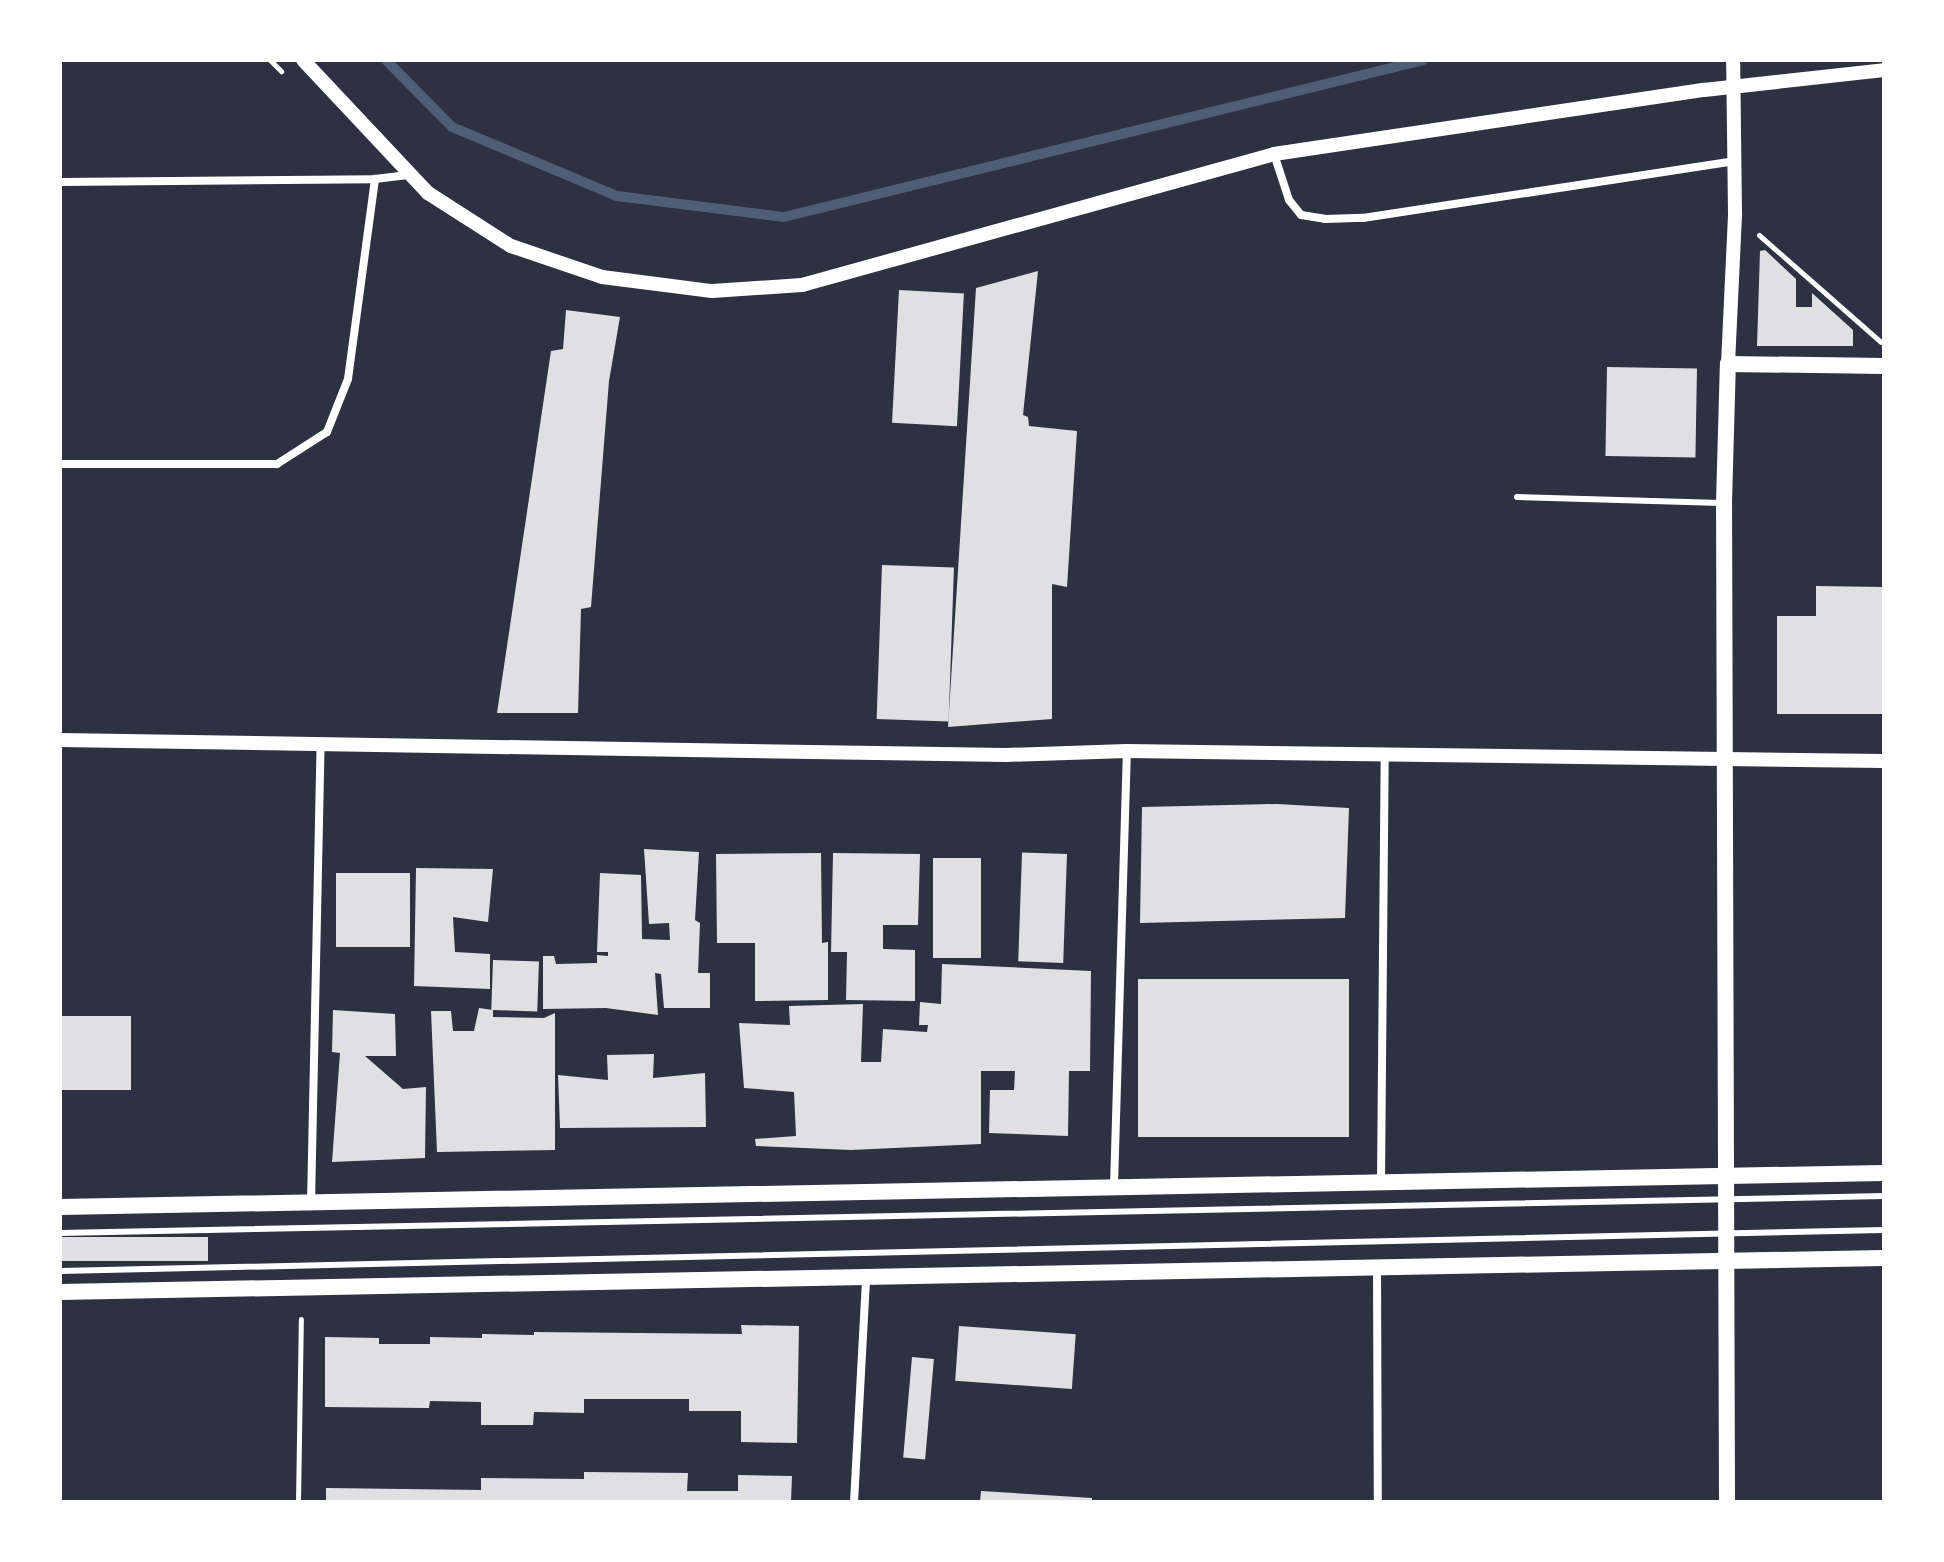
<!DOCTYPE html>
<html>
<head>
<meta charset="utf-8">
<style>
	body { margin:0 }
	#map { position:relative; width:1944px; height:1562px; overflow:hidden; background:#2d3142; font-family:"Space Grotesk",sans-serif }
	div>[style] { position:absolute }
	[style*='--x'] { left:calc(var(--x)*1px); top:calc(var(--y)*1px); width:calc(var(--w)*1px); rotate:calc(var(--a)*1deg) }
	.stream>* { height:10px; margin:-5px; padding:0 5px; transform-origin:5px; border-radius:5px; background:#4f5d75 }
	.building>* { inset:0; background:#e0e0e3; transform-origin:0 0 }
	.path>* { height:5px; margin:-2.5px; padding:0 2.5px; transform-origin:2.5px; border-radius:2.5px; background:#fff }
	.service>* { height:6px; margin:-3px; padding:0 3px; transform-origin:3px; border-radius:3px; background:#fff }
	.minor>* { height:8px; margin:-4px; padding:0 4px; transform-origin:4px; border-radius:4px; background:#fff }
	.tertiary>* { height:14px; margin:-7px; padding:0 7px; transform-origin:7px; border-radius:7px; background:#fff }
	.secondary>* { height:16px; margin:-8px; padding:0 8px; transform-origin:8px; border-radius:8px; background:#fff }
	span { translate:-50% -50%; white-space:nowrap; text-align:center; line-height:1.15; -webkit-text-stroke:6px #fff; paint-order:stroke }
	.frame { position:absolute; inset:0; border:62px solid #fff; pointer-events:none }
</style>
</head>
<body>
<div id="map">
	<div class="stream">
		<i style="--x:386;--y:60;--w:94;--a:45.4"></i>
		<i style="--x:452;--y:127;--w:179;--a:22.7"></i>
		<i style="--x:617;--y:196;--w:168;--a:7.2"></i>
		<i style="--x:784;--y:217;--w:658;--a:-13.8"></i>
	</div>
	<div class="building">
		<i style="clip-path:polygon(1765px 250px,1796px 279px,1796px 307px,1812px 307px,1812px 293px,1853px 330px,1853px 346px,1757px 346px,1760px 251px)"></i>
		<i style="clip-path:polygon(1038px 271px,1023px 415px,1028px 417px,1029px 426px,1077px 431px,1067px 587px,1052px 584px,1052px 719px,948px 727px,976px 288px)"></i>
		<i style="left:899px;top:290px;width:65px;height:133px;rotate:3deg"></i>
		<i style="clip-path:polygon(566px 310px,620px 317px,609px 381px,591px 607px,581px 609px,578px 713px,497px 713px,551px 351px,563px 349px)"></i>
		<i style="left:1607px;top:367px;width:90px;height:89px;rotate:1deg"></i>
		<i style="left:882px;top:565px;width:72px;height:154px;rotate:2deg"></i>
		<i style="clip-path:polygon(1816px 586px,1884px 587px,1884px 714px,1777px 714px,1777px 616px,1816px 616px)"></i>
		<i style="clip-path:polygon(1277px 804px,1349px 808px,1345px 918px,1140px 923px,1142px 807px)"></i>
		<i style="clip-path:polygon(644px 849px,699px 852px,695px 920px,700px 923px,698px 973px,710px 973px,710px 1008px,664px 1008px,661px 974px,655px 973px,658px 1015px,606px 1008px,543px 1009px,543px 956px,554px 956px,556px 964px,597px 963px,597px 955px,608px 956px,608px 952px,597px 952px,600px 873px,641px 875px,642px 939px,670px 940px,669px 923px,649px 924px)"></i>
		<i style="clip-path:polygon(821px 853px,822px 943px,828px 942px,828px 1000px,755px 1001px,755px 943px,717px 943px,716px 854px)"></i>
		<i style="clip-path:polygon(833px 853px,920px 854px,918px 925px,883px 925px,883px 949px,915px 950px,915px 1001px,846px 1000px,847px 952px,831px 952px)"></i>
		<i style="left:1067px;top:854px;width:109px;height:45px;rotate:92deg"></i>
		<i style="left:933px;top:858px;width:48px;height:100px"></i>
		<i style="clip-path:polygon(416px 868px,493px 869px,488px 922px,453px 917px,455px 952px,490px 954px,490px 989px,414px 986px)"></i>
		<i style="left:410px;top:873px;width:74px;height:74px;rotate:90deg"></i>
		<i style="left:493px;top:960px;width:46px;height:50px;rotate:2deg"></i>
		<i style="clip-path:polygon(942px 964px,1091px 971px,1090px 1071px,1069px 1071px,1068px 1136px,989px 1133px,990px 1090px,1014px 1090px,1015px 1071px,981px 1071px,981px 1144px,851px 1150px,756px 1146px,755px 1139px,796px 1136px,794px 1092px,744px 1088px,739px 1023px,790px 1025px,789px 1006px,863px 1004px,861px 1062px,881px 1062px,883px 1029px,927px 1032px,928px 1025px,919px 1025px,920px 1002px,941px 1004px)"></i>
		<i style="left:1138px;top:979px;width:211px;height:158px"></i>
		<i style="clip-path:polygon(479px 1008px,493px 1010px,493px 1017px,544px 1018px,555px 1013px,555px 1150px,437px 1152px,431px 1011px,451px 1011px,453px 1031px,474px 1031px)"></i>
		<i style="clip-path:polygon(333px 1010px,395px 1014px,396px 1056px,365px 1056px,403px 1089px,426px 1087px,425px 1158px,332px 1162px,340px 1053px,332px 1052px)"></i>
		<i style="left:60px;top:1016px;width:71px;height:74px"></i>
		<i style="clip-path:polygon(654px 1054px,653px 1078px,705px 1073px,706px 1127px,560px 1128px,558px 1075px,608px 1080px,607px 1055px)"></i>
		<i style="left:208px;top:1237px;width:24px;height:148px;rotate:90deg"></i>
		<i style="clip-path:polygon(741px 1325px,799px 1326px,797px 1443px,741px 1442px,741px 1411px,689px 1411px,689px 1399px,584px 1399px,584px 1413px,534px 1412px,533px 1425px,481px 1425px,481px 1402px,430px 1401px,429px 1408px,325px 1407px,325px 1337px,379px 1338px,379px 1344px,430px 1344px,430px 1337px,482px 1338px,482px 1334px,534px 1335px,534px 1332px,742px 1334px)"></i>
		<i style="left:959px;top:1326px;width:117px;height:55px;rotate:4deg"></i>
		<i style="left:912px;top:1357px;width:22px;height:101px;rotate:5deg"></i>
		<i style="clip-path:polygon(584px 1472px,688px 1473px,687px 1491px,738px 1491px,738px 1475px,792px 1476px,791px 1502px,326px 1502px,326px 1488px,481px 1490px,481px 1478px,584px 1479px)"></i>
		<i style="clip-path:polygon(981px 1491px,1092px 1498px,1092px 1502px,980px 1502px)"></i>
	</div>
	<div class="path">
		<i style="--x:270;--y:60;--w:16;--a:45"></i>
		<i style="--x:1759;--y:235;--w:162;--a:41.3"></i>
		<i style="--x:298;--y:1502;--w:183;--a:-89.1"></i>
	</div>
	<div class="service">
		<i style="--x:1517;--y:497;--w:204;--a:1.7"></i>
		<i style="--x:60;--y:1233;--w:1824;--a:-1.16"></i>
		<i style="--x:60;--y:1271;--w:1824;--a:-1.29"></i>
	</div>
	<div class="minor">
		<i style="--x:1274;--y:154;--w:48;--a:71.9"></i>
		<i style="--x:1289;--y:200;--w:19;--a:51"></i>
		<i style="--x:1301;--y:215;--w:24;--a:9"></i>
		<i style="--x:1325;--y:219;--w:38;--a:-2"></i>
		<i style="--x:1363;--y:218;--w:375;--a:-8.7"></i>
		<i style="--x:60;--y:182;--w:315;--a:-0.5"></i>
		<i style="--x:375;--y:179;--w:35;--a:-7"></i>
		<i style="--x:60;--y:464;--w:217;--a:0"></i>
		<i style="--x:277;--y:464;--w:59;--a:-32.6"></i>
		<i style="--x:327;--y:432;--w:57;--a:-68.4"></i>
		<i style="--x:348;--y:379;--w:202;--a:-82.3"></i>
		<i style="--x:1381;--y:1181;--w:427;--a:-89.5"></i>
		<i style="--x:1114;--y:1186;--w:435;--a:-88.3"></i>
		<i style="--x:311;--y:1203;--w:460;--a:-88.8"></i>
		<i style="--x:1377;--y:1267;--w:235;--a:89.8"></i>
		<i style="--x:854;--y:1502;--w:225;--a:-86.9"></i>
	</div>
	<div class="tertiary">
		<i style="--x:303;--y:60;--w:183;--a:46.8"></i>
		<i style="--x:428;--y:193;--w:98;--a:32.6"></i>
		<i style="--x:511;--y:246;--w:96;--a:18.8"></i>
		<i style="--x:602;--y:277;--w:111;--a:7.3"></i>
		<i style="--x:712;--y:291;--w:90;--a:-3.8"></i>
		<i style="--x:802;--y:285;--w:490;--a:-15.5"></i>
		<i style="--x:1274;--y:154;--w:435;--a:-8.5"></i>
		<i style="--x:1704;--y:90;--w:181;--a:-6.3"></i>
		<i style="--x:1728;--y:364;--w:151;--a:-87.3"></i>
		<i style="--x:1735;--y:213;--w:153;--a:-90.7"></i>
		<i style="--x:60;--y:740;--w:946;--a:0.91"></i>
		<i style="--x:1006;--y:755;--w:121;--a:-1.9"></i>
		<i style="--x:1127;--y:751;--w:757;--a:0.76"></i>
	</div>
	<div class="secondary">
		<i style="--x:60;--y:1207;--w:1824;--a:-1.07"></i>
		<i style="--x:60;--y:1292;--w:1824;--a:-1.07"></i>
		<i style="--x:1727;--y:1502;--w:999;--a:-90.17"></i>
		<i style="--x:1724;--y:503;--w:139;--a:-88.4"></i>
		<i style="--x:1728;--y:364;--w:156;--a:0.7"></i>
	</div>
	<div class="frame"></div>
</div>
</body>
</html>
